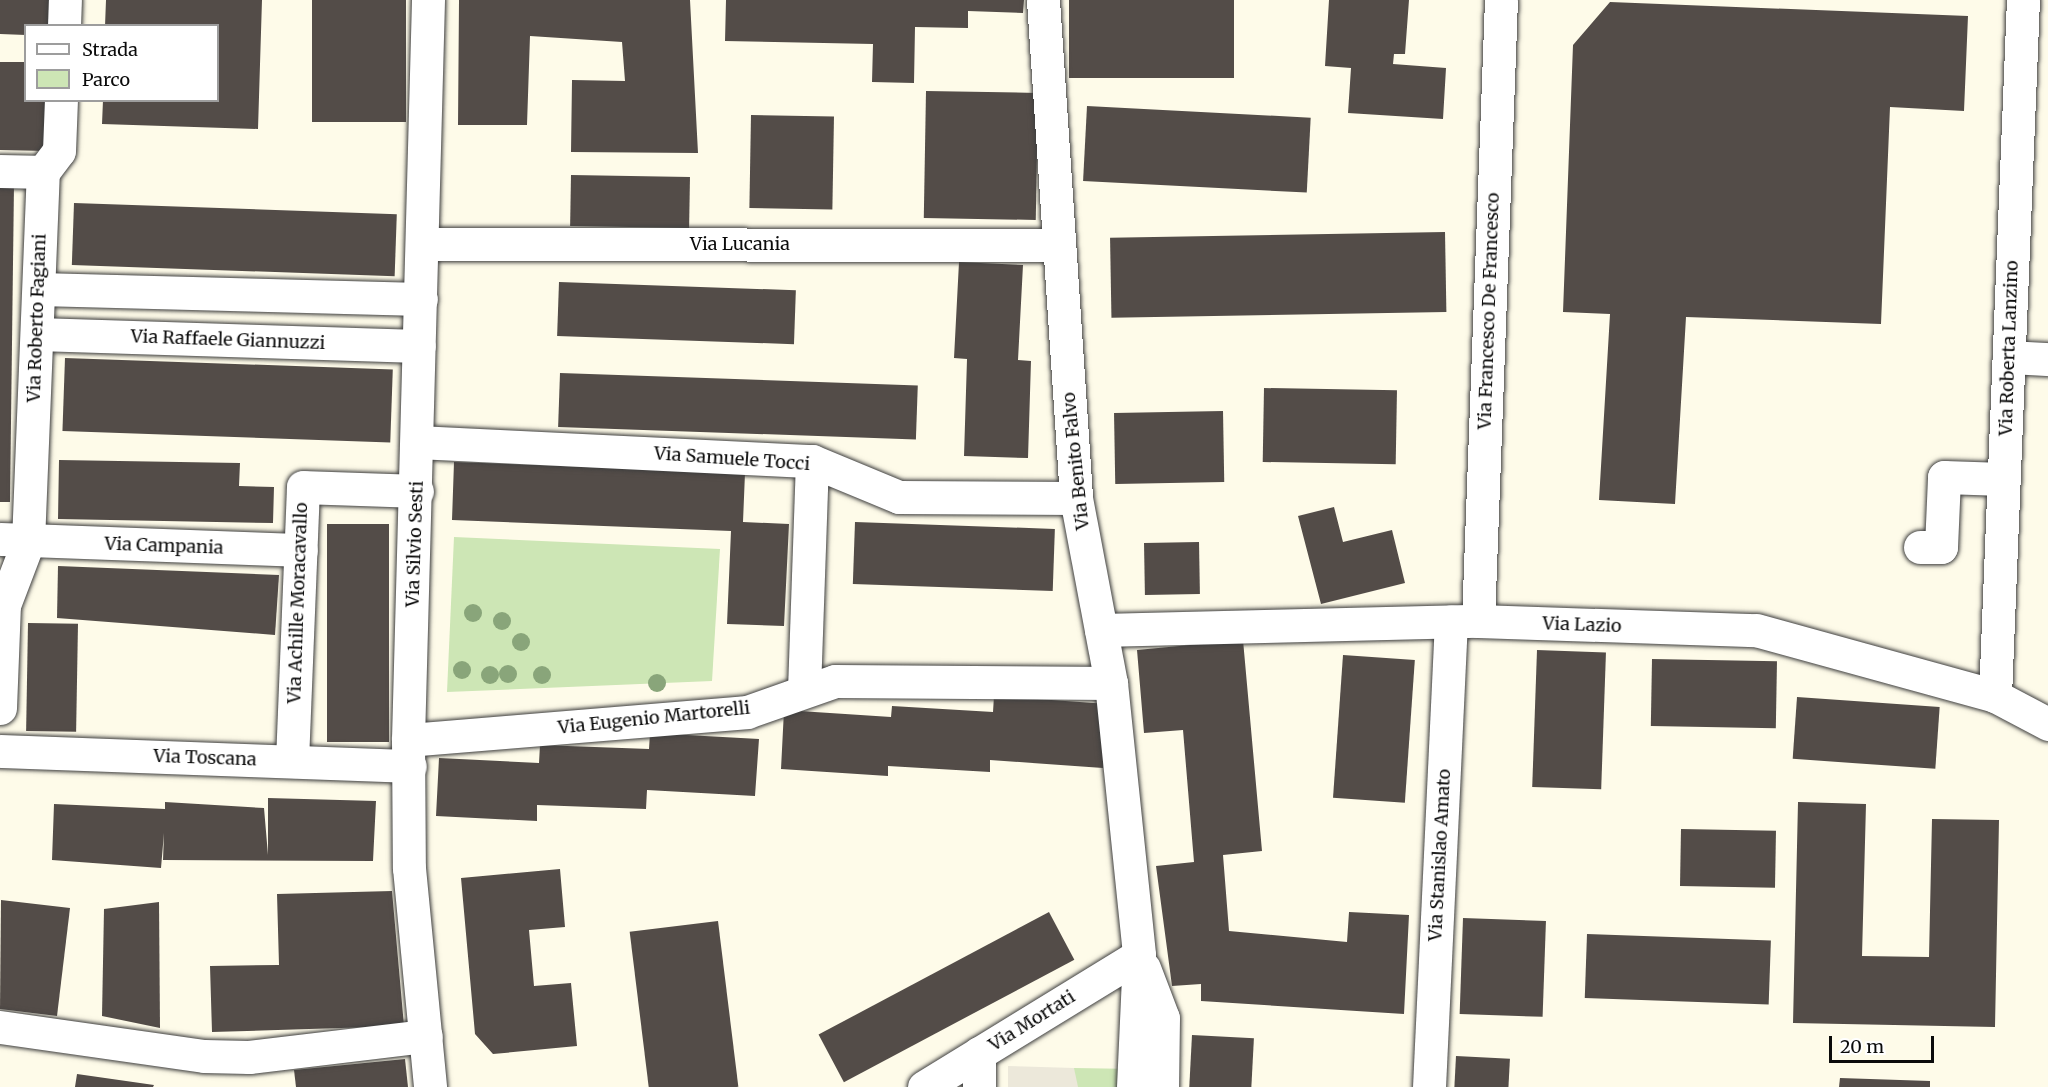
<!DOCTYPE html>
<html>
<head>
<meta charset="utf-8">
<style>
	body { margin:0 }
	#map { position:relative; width:2048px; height:1087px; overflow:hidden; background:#fefbe9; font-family:Merriweather,serif }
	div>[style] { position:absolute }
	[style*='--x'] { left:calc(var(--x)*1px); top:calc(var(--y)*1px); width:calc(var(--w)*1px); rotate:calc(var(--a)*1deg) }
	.green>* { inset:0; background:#cde6b5; transform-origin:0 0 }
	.plaza>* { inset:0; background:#ece8da }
	.building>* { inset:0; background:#534c48; transform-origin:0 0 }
	.roads { filter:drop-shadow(0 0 2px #3e3e3e) drop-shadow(0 0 2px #3e3e3e) }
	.minor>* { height:33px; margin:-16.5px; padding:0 16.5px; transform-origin:16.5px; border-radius:16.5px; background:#fff }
	.trees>* { width:18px; height:18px; margin:-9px; border-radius:50%; background:#89a57a }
	span { translate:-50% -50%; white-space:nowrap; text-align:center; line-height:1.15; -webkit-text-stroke:6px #fff; paint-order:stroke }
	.street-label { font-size:18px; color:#0b0b0b }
	.legend { position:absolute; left:24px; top:24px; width:195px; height:78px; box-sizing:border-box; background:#fff; border:2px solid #9d9d9d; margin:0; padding:8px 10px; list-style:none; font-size:18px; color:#0b0b0b }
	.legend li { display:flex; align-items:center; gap:12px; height:30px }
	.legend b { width:30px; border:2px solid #9d9d9d }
	.scale { position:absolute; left:1829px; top:1036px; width:105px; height:27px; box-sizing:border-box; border:3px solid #0b0b0b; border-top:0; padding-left:8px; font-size:18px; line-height:21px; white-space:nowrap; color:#0b0b0b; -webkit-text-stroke:4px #fff; paint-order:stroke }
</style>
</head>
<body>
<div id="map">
	<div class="green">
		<i style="clip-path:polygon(454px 537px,720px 549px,712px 681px,447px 692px)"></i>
		<i style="left:1074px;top:1068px;width:46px;height:19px;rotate:1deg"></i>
	</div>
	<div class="plaza">
		<i style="clip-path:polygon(1008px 1066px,1074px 1068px,1078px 1087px,1008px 1087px)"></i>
	</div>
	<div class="building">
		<i style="clip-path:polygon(0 0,51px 0,50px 26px,26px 26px,26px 35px,0 34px)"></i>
		<i style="clip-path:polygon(106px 0,262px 0,258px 129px,102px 124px,103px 100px,218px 100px,218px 26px,105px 26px)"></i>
		<i style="left:312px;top:0;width:94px;height:122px"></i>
		<i style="clip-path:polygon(459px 0,690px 0,698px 153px,571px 152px,572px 80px,625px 81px,622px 42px,530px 36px,527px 125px,458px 125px)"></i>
		<i style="clip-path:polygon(726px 0,1024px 0,1023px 13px,968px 11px,968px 28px,915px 27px,914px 83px,872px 82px,873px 44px,725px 41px)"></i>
		<i style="left:1069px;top:0;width:165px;height:78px"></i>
		<i style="clip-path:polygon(1329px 0,1409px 0,1405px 54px,1394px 54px,1393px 64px,1446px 68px,1443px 119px,1348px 113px,1351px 68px,1325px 66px)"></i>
		<i style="clip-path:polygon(1610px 2px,1968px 16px,1964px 111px,1890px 107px,1881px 324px,1686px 317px,1675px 504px,1599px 500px,1610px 314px,1563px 312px,1573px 45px)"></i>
		<i style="clip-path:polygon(0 62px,26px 62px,26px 100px,49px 100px,47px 151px,0 150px)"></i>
		<i style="left:926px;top:91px;width:112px;height:127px;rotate:1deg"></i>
		<i style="left:1087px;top:106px;width:224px;height:75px;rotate:3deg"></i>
		<i style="left:751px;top:115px;width:83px;height:93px;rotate:1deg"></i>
		<i style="left:571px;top:175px;width:119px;height:51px;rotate:1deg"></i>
		<i style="clip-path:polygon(0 184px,14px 184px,10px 502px,0 502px)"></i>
		<i style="left:74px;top:203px;width:323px;height:62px;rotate:2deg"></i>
		<i style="left:1445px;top:232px;width:80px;height:335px;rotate:89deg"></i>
		<i style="clip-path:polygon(959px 262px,1023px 265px,1018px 360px,1031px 361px,1028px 458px,964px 456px,967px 359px,954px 358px)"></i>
		<i style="left:559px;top:282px;width:237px;height:54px;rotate:2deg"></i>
		<i style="left:65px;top:358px;width:328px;height:73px;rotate:2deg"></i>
		<i style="left:560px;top:373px;width:358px;height:54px;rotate:2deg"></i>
		<i style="left:1264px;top:388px;width:133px;height:74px;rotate:1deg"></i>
		<i style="left:1223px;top:411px;width:71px;height:109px;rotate:89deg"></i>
		<i style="clip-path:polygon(59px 460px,240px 463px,239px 486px,274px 487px,273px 523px,58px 519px)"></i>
		<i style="clip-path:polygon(454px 462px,745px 473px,743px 522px,789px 524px,784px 626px,727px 624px,731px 531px,452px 520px)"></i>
		<i style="clip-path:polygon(1334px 507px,1343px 542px,1392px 530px,1405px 583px,1321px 604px,1298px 516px)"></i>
		<i style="left:855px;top:522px;width:200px;height:62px;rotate:2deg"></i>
		<i style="left:327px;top:524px;width:62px;height:218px"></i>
		<i style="left:1199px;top:542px;width:52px;height:55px;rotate:89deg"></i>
		<i style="clip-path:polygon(58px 566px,279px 575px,275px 635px,57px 618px)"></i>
		<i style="left:28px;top:623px;width:50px;height:108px;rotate:1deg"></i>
		<i style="clip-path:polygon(1243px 640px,1262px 851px,1223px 855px,1229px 931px,1347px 942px,1349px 912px,1409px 915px,1404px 1014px,1201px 1001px,1201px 984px,1172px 986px,1156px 866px,1194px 862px,1183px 730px,1144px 733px,1137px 650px)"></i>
		<i style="left:1537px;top:650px;width:69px;height:137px;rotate:2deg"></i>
		<i style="left:1343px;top:655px;width:72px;height:143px;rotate:4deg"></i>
		<i style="left:1652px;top:659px;width:125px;height:67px;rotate:1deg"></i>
		<i style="clip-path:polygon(994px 696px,1108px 704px,1103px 768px,990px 760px,990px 772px,888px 766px,888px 776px,781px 769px,784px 710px,891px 717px,892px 706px,993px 712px)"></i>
		<i style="left:1797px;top:697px;width:143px;height:62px;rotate:4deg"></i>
		<i style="clip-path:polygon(650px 733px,759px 739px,755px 796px,647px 790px,646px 809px,537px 805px,537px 821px,436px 816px,439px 758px,539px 763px,540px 745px,649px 749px)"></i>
		<i style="clip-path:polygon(268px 798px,376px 801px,373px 861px,163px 860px,164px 833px,161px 868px,52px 860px,54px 804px,165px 809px,165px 802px,264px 808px,268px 855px)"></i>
		<i style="clip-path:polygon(1798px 802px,1866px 804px,1862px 956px,1929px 957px,1932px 819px,1999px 820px,1995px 1027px,1793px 1023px)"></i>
		<i style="left:1681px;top:829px;width:95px;height:57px;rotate:1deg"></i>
		<i style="clip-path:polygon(560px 869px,565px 927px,529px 930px,534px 986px,571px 983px,577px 1046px,493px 1054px,475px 1034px,461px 878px)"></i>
		<i style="clip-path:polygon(392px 891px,404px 1026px,212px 1032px,210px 966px,279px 965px,277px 894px)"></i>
		<i style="clip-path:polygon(1px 900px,70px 908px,57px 1016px,0 1009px)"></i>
		<i style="clip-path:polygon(159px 902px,160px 1028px,102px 1016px,104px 909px)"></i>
		<i style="left:1049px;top:912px;width:54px;height:261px;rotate:62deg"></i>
		<i style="left:1463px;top:918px;width:83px;height:96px;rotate:2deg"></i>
		<i style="left:718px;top:921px;width:167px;height:89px;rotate:83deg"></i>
		<i style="left:1587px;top:934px;width:184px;height:64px;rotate:2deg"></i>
		<i style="left:1192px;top:1035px;width:62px;height:52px;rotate:3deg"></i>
		<i style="left:1456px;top:1056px;width:54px;height:31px;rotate:3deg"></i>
		<i style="clip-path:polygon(405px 1059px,408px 1087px,296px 1087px,294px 1070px)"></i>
		<i style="clip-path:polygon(77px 1074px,154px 1085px,153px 1087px,75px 1087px)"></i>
		<i style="clip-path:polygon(1840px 1078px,1930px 1081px,1930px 1087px,1839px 1087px)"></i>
	</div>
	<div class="roads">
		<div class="minor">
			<i style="--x:428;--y:0;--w:740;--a:91.55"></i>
			<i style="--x:408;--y:740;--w:128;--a:89.6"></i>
			<i style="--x:409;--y:868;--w:220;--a:84.5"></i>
			<i style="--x:1043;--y:0;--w:499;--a:86.2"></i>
			<i style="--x:1076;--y:498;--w:188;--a:79.3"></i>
			<i style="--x:1111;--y:683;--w:273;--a:84.1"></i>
			<i style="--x:1139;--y:955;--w:132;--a:92.6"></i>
			<i style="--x:64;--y:26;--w:26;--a:-88"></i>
			<i style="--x:0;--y:171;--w:43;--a:1.3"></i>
			<i style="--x:422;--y:244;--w:637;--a:0.09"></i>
			<i style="--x:39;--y:289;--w:382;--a:1.5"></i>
			<i style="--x:37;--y:334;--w:382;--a:1.8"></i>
			<i style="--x:2009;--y:357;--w:39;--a:3"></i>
			<i style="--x:418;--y:442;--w:394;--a:2.8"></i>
			<i style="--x:812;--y:461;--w:94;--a:22.5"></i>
			<i style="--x:899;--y:497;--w:177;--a:0.3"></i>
			<i style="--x:0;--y:539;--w:301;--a:2.1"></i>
			<i style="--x:1920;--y:547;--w:21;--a:0"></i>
			<i style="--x:1941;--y:547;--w:70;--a:-87.5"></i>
			<i style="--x:1944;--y:477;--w:59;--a:1.9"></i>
			<i style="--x:1478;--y:621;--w:621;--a:-87.88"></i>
			<i style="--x:1101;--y:630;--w:377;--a:-1.4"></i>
			<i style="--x:1478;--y:621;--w:278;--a:1.9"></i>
			<i style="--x:1756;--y:630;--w:248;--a:15.4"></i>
			<i style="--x:1995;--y:696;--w:60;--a:27.8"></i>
			<i style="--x:804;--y:690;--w:229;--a:-88"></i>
			<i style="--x:1995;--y:696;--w:697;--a:-87.7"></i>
			<i style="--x:0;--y:708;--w:103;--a:-87.8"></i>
			<i style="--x:4;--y:605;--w:67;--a:-69.1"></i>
			<i style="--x:28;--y:542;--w:370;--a:-87.7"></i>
			<i style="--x:43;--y:172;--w:26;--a:-53"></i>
			<i style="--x:59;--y:151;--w:51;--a:-87.8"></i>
			<i style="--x:408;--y:740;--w:340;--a:-4.7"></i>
			<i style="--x:747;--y:712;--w:93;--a:-19.4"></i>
			<i style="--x:835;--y:681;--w:276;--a:0.4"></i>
			<i style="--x:0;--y:751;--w:410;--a:2.1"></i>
			<i style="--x:292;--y:761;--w:274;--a:-87.7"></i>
			<i style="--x:303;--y:487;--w:114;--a:2"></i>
			<i style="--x:1144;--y:968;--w:53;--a:69.2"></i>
			<i style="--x:1163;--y:1018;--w:69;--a:90.8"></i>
			<i style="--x:0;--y:1027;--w:206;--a:8.1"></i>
			<i style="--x:204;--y:1056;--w:45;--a:1.3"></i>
			<i style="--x:249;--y:1057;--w:178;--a:-6.8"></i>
			<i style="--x:924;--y:1087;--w:252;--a:-31.5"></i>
			<i style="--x:979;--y:1087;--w:34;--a:-90"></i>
			<i style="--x:1429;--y:1087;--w:466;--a:-87.3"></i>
		</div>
	</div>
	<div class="trees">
		<i style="left:473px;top:613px"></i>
		<i style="left:502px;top:621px"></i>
		<i style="left:521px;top:642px"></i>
		<i style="left:462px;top:670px"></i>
		<i style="left:508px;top:674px"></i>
		<i style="left:490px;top:675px"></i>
		<i style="left:542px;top:675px"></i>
		<i style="left:657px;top:683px"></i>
	</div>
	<div class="street-label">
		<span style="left:740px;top:244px">Via Lucania</span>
		<span style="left:1489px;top:311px;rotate:-88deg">Via Francesco De Francesco</span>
		<span style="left:37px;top:318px;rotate:-88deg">Via Roberto Fagiani</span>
		<span style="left:228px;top:340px;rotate:2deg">Via Raffaele Giannuzzi</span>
		<span style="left:2009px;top:348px;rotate:-88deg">Via Roberta Lanzino</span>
		<span style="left:732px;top:459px;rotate:4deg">Via Samuele Tocci</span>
		<span style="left:1076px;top:461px;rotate:-96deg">Via Benito Falvo</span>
		<span style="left:415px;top:544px;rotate:-88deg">Via Silvio Sesti</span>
		<span style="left:164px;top:546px;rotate:2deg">Via Campania</span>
		<span style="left:298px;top:603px;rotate:-88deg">Via Achille Moracavallo</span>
		<span style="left:1582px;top:625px;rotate:2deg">Via Lazio</span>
		<span style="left:654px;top:718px;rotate:-6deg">Via Eugenio Martorelli</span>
		<span style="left:205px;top:758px;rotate:2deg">Via Toscana</span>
		<span style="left:1440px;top:855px;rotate:-87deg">Via Stanislao Amato</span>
		<span style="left:1032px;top:1021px;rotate:-32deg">Via Mortati</span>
	</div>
	<ul class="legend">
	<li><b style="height:8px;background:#fff"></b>Strada</li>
	<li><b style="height:16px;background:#cde6b5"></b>Parco</li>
	</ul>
	<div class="scale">20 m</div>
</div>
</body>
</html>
